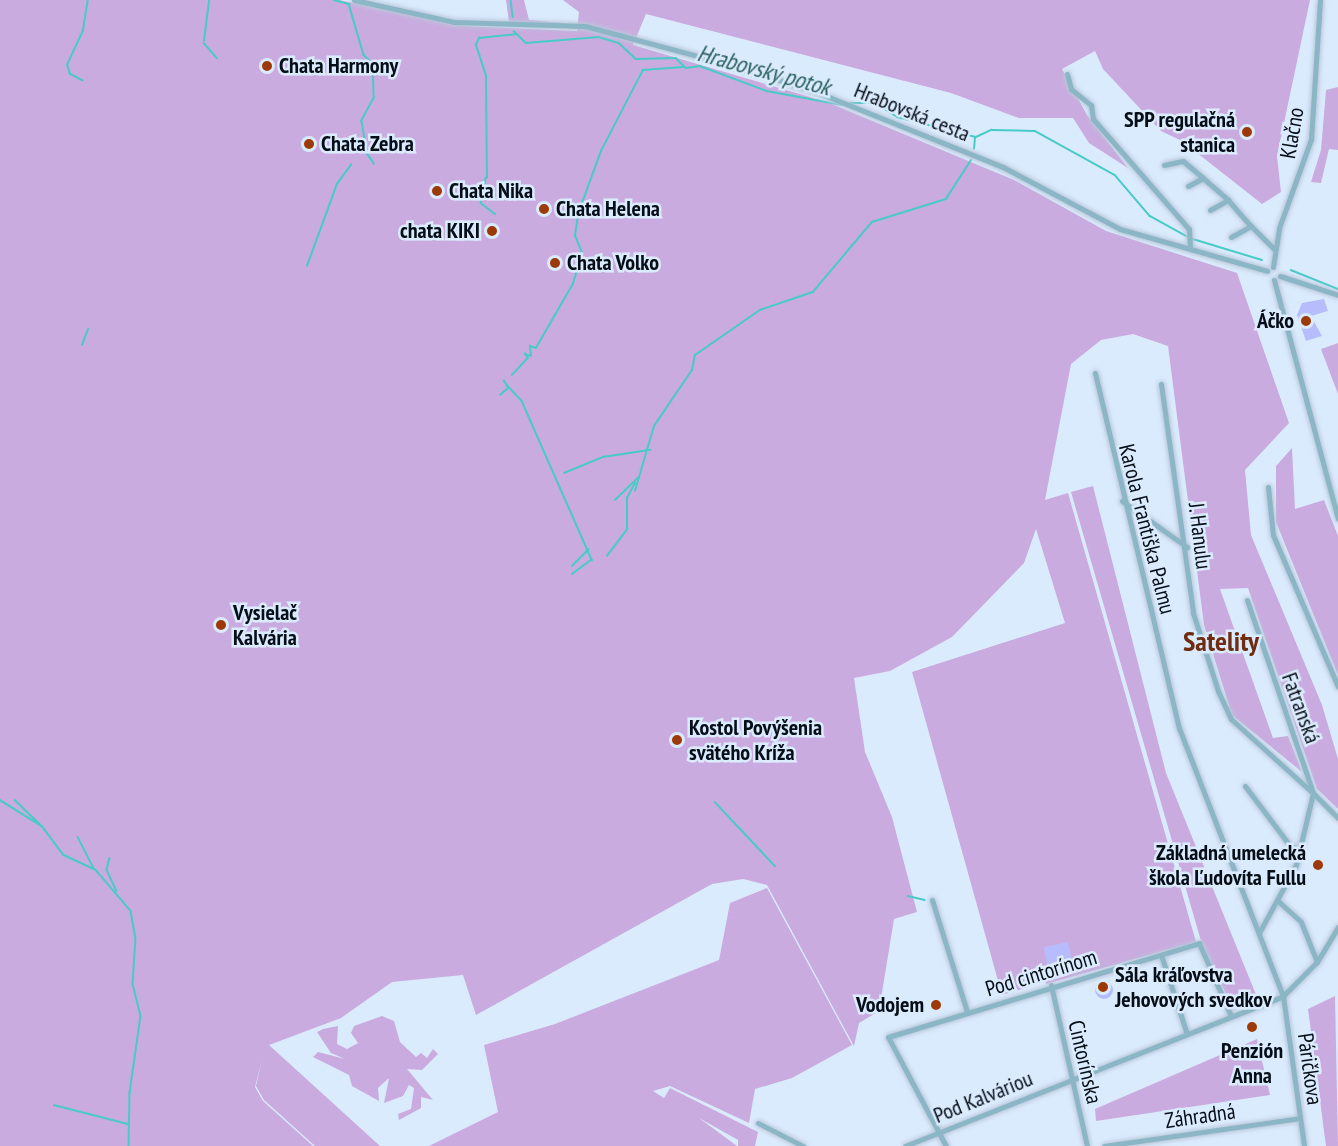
<!DOCTYPE html>
<html>
<head>
<meta charset="utf-8">
<style>
	body { margin:0 }
	#map { position:relative; width:1338px; height:1146px; overflow:hidden; background:#dbebfe; font-family:"PT Sans Narrow",sans-serif }
	div>[style] { position:absolute }
	[style*='--x'] { left:calc(var(--x)*1px); top:calc(var(--y)*1px); width:calc(var(--w)*1px); rotate:calc(var(--a)*1deg) }
	.green>* { inset:0; background:#caabdf }
	.stream>* { height:1.5px; margin:-0.75px; padding:0 0.75px; transform-origin:0.75px; border-radius:0.75px; background:#47cbc6 }
	.building>* { inset:0; background:#b7bcfc; transform-origin:0 0 }
	.round { border-radius:50% }
	.roads { filter:drop-shadow(0 0 2px #b9c7d9) drop-shadow(0 0 2px #b9c7d9) }
	.minor>* { height:5px; margin:-2.5px; padding:0 2.5px; transform-origin:2.5px; border-radius:2.5px; background:#8bb6c6 }
	.dots>* { width:16px; height:16px; translate:-50% -50%; box-sizing:border-box; border:3px solid #dbebfe; border-radius:50% }
	span { translate:-50% -50%; white-space:nowrap; text-align:center; line-height:1.15; -webkit-text-stroke:5px #dbebfe; paint-order:stroke }
	.poi-label { font-size:22px; color:#050d17; font-weight:700 }
	.left { translate:0 -50%; text-align:left }
	.right { translate:-100% -50%; text-align:right }
	.street-label { font-size:22px; color:#050d17 }
	.water-label { font-size:24px; color:#2c6260; font-style:italic }
	.district-label { font-size:28px; color:#6e2d12; font-weight:700 }
</style>
</head>
<body>
<div id="map">
	<div class="green">
		<i style="clip-path:polygon(0 0,339px 0,464px 26px,577px 31px,579px 12px,563px 0,1310px 0,1277px 156px,1281px 192px,1262px 204px,1182px 141px,1161px 131px,1103px 69px,1095px 51px,1062px 69px,1087px 115px,1128px 168px,1089px 143px,1073px 118px,1019px 118px,951px 93px,646px 14px,633px 45px,827px 102px,1014px 180px,1106px 231px,1237px 273px,1289px 423px,1245px 470px,1251px 535px,1322px 705px,1338px 759px,1338px 809px,1317px 789px,1248px 588px,1220px 589px,1273px 738px,1288px 736px,1302px 772px,1232px 715px,1204px 625px,1168px 346px,1133px 334px,1101px 340px,1071px 364px,1045px 500px,1068px 493px,1196px 942px,1046px 984px,1043px 973px,1026px 978px,1029px 987px,1002px 995px,912px 672px,1065px 623px,1036px 529px,1024px 563px,952px 637px,890px 671px,854px 678px,865px 752px,892px 817px,917px 912px,894px 919px,879px 1011px,859px 1023px,854px 1046px,767px 885px,743px 879px,712px 884px,476px 1015px,463px 975px,392px 982px,341px 1018px,269px 1045px,380px 1146px,315px 1146px,264px 1100px,256px 1086px,262px 1060px,255px 1087px,263px 1101px,313px 1146px,0 1146px)"></i>
		<i style="clip-path:polygon(506px 0,524px 0,529px 20px,574px 24px,509px 22px)"></i>
		<i style="clip-path:polygon(1338px 87px,1338px 150px,1329px 149px,1321px 183px,1311px 182px,1321px 150px,1326px 90px)"></i>
		<i style="clip-path:polygon(1338px 343px,1338px 394px,1321px 349px)"></i>
		<i style="clip-path:polygon(1292px 448px,1295px 509px,1324px 500px,1338px 536px,1338px 675px,1276px 522px,1276px 466px)"></i>
		<i style="clip-path:polygon(1093px 486px,1166px 773px,1257px 997px,1232px 1007px,1201px 941px,1071px 492px)"></i>
		<i style="clip-path:polygon(767px 888px,852px 1045px,792px 1078px,755px 1089px,749px 1123px,670px 1086px,653px 1091px,664px 1098px,670px 1088px,758px 1132px,755px 1146px,738px 1146px,738px 1140px,699px 1118px,737px 1146px,429px 1146px,498px 1112px,484px 1045px,555px 1024px,719px 960px,730px 903px)"></i>
		<i style="clip-path:polygon(1335px 996px,1338px 1146px,1326px 1146px,1308px 1009px)"></i>
		<i style="clip-path:polygon(382px 1016px,394px 1021px,400px 1042px,416px 1057px,421px 1053px,427px 1058px,433px 1049px,438px 1054px,422px 1070px,407px 1069px,433px 1100px,421px 1097px,421px 1108px,399px 1120px,398px 1114px,411px 1109px,414px 1088px,409px 1085px,403px 1096px,384px 1103px,389px 1078px,378px 1088px,379px 1101px,352px 1086px,349px 1075px,313px 1057px,318px 1052px,345px 1059px,331px 1053px,317px 1032px,323px 1029px,338px 1026px,337px 1044px,347px 1049px,358px 1043px,351px 1033px,354px 1026px)"></i>
		<i style="clip-path:polygon(1257px 1039px,1270px 1095px,1096px 1121px,1095px 1109px)"></i>
	</div>
	<div class="stream">
		<i style="--x:334;--y:0;--w:16;--a:15"></i>
		<i style="--x:349;--y:4;--w:53;--a:73.6"></i>
		<i style="--x:364;--y:55;--w:13;--a:45"></i>
		<i style="--x:373;--y:64;--w:34;--a:88"></i>
		<i style="--x:374;--y:98;--w:26;--a:118"></i>
		<i style="--x:362;--y:121;--w:26;--a:81"></i>
		<i style="--x:511;--y:0;--w:17;--a:83"></i>
		<i style="--x:514;--y:31;--w:17;--a:45"></i>
		<i style="--x:526;--y:43;--w:73;--a:-4.7"></i>
		<i style="--x:599;--y:37;--w:21;--a:17"></i>
		<i style="--x:619;--y:43;--w:23;--a:43"></i>
		<i style="--x:636;--y:59;--w:40;--a:-1.4"></i>
		<i style="--x:676;--y:58;--w:14;--a:45"></i>
		<i style="--x:686;--y:68;--w:14;--a:-8"></i>
		<i style="--x:700;--y:66;--w:72;--a:20.5"></i>
		<i style="--x:767;--y:91;--w:76;--a:10.6"></i>
		<i style="--x:204;--y:41;--w:40;--a:-82.9"></i>
		<i style="--x:204;--y:43;--w:20;--a:49"></i>
		<i style="--x:83;--y:81;--w:15;--a:-152"></i>
		<i style="--x:70;--y:74;--w:9;--a:-108"></i>
		<i style="--x:67;--y:65;--w:38;--a:-65"></i>
		<i style="--x:83;--y:30;--w:30;--a:-81"></i>
		<i style="--x:850;--y:103;--w:25;--a:0"></i>
		<i style="--x:875;--y:103;--w:26;--a:32"></i>
		<i style="--x:897;--y:117;--w:81;--a:14.2"></i>
		<i style="--x:976;--y:137;--w:17;--a:-25"></i>
		<i style="--x:991;--y:130;--w:44;--a:1.3"></i>
		<i style="--x:1035;--y:131;--w:91;--a:28.8"></i>
		<i style="--x:1115;--y:175;--w:54;--a:49.5"></i>
		<i style="--x:1150;--y:216;--w:43;--a:28.9"></i>
		<i style="--x:974;--y:149;--w:11;--a:-85"></i>
		<i style="--x:365;--y:150;--w:14;--a:56"></i>
		<i style="--x:374;--y:163;--w:1;--a:90"></i>
		<i style="--x:486;--y:178;--w:25;--a:101"></i>
		<i style="--x:481;--y:203;--w:18;--a:38"></i>
		<i style="--x:487;--y:178;--w:102;--a:-90.6"></i>
		<i style="--x:486;--y:76;--w:33;--a:-108"></i>
		<i style="--x:476;--y:45;--w:8;--a:-67"></i>
		<i style="--x:479;--y:38;--w:36;--a:-6"></i>
		<i style="--x:1193;--y:239;--w:72;--a:16.9"></i>
		<i style="--x:307;--y:266;--w:87;--a:-69.9"></i>
		<i style="--x:337;--y:184;--w:24;--a:-54"></i>
		<i style="--x:1291;--y:270;--w:51;--a:22"></i>
		<i style="--x:82;--y:345;--w:17;--a:-69"></i>
		<i style="--x:512;--y:375;--w:23;--a:-47"></i>
		<i style="--x:528;--y:358;--w:5;--a:-127"></i>
		<i style="--x:525;--y:354;--w:6;--a:18"></i>
		<i style="--x:531;--y:356;--w:10;--a:-96"></i>
		<i style="--x:530;--y:346;--w:6;--a:18"></i>
		<i style="--x:536;--y:348;--w:74;--a:-60"></i>
		<i style="--x:573;--y:284;--w:32;--a:-74"></i>
		<i style="--x:582;--y:253;--w:18;--a:-112"></i>
		<i style="--x:575;--y:236;--w:22;--a:-82"></i>
		<i style="--x:578;--y:214;--w:67;--a:-69.9"></i>
		<i style="--x:601;--y:151;--w:91;--a:-62.6"></i>
		<i style="--x:643;--y:70;--w:40;--a:-4.3"></i>
		<i style="--x:508;--y:386;--w:21;--a:47"></i>
		<i style="--x:522;--y:401;--w:174;--a:66.2"></i>
		<i style="--x:592;--y:560;--w:24;--a:144"></i>
		<i style="--x:500;--y:395;--w:11;--a:-41"></i>
		<i style="--x:508;--y:388;--w:8;--a:-120"></i>
		<i style="--x:564;--y:473;--w:42;--a:-22.3"></i>
		<i style="--x:603;--y:457;--w:48;--a:-8.5"></i>
		<i style="--x:635;--y:491;--w:68;--a:-73.7"></i>
		<i style="--x:654;--y:426;--w:68;--a:-55.8"></i>
		<i style="--x:692;--y:370;--w:15;--a:-79"></i>
		<i style="--x:695;--y:355;--w:79;--a:-34.7"></i>
		<i style="--x:760;--y:310;--w:56;--a:-18.8"></i>
		<i style="--x:813;--y:292;--w:92;--a:-49.9"></i>
		<i style="--x:872;--y:222;--w:77;--a:-17.3"></i>
		<i style="--x:946;--y:199;--w:46;--a:-57.3"></i>
		<i style="--x:615;--y:500;--w:32;--a:-44"></i>
		<i style="--x:607;--y:556;--w:34;--a:-53"></i>
		<i style="--x:627;--y:529;--w:31;--a:-90"></i>
		<i style="--x:627;--y:498;--w:17;--a:-62"></i>
		<i style="--x:572;--y:566;--w:23;--a:-45"></i>
		<i style="--x:0;--y:800;--w:49;--a:31.8"></i>
		<i style="--x:42;--y:826;--w:36;--a:53"></i>
		<i style="--x:64;--y:855;--w:35;--a:25"></i>
		<i style="--x:96;--y:870;--w:54;--a:49.5"></i>
		<i style="--x:131;--y:911;--w:27;--a:80"></i>
		<i style="--x:136;--y:938;--w:46;--a:93.7"></i>
		<i style="--x:133;--y:984;--w:33;--a:76"></i>
		<i style="--x:141;--y:1016;--w:78;--a:98.1"></i>
		<i style="--x:130;--y:1093;--w:53;--a:91.1"></i>
		<i style="--x:15;--y:800;--w:35;--a:44"></i>
		<i style="--x:715;--y:802;--w:88;--a:46.8"></i>
		<i style="--x:78;--y:837;--w:34;--a:63"></i>
		<i style="--x:110;--y:858;--w:12;--a:104"></i>
		<i style="--x:107;--y:870;--w:23;--a:65"></i>
		<i style="--x:908;--y:896;--w:17;--a:13"></i>
		<i style="--x:54;--y:1105;--w:76;--a:14.4"></i>
	</div>
	<div class="building">
		<i class="round" style="left:300px;top:136px;width:16px;height:16px"></i>
		<i style="clip-path:polygon(1324px 299px,1328px 311px,1311px 316px,1322px 336px,1306px 341px,1297px 315px,1302px 303px)"></i>
		<i style="left:1068px;top:942px;width:24px;height:25px;rotate:78deg"></i>
		<i class="round" style="left:1095px;top:981px;width:18px;height:18px"></i>
	</div>
	<div class="roads">
		<div class="minor">
			<i style="--x:354;--y:0;--w:102;--a:12.4"></i>
			<i style="--x:454;--y:22;--w:131;--a:1.7"></i>
			<i style="--x:585;--y:26;--w:152;--a:14.9"></i>
			<i style="--x:732;--y:65;--w:86;--a:17.6"></i>
			<i style="--x:814;--y:91;--w:204;--a:21.9"></i>
			<i style="--x:1003;--y:167;--w:132;--a:27.9"></i>
			<i style="--x:1120;--y:229;--w:153;--a:15.9"></i>
			<i style="--x:1067;--y:74;--w:16;--a:75"></i>
			<i style="--x:1071;--y:89;--w:26;--a:39"></i>
			<i style="--x:1091;--y:105;--w:14;--a:82"></i>
			<i style="--x:1093;--y:119;--w:146;--a:48.9"></i>
			<i style="--x:1189;--y:229;--w:18;--a:87"></i>
			<i style="--x:1164;--y:165;--w:19;--a:-12"></i>
			<i style="--x:1183;--y:161;--w:26;--a:40"></i>
			<i style="--x:1188;--y:186;--w:17;--a:-28"></i>
			<i style="--x:1203;--y:178;--w:33;--a:41"></i>
			<i style="--x:1210;--y:210;--w:21;--a:-29"></i>
			<i style="--x:1228;--y:200;--w:35;--a:49"></i>
			<i style="--x:1231;--y:237;--w:23;--a:-29"></i>
			<i style="--x:1251;--y:226;--w:33;--a:45"></i>
			<i style="--x:1273;--y:267;--w:39;--a:-81"></i>
			<i style="--x:1279;--y:228;--w:95;--a:-70.2"></i>
			<i style="--x:1311;--y:139;--w:139;--a:-86.3"></i>
			<i style="--x:1280;--y:276;--w:61;--a:18.1"></i>
			<i style="--x:1274;--y:280;--w:247;--a:75"></i>
			<i style="--x:1095;--y:373;--w:365;--a:76.7"></i>
			<i style="--x:1179;--y:728;--w:287;--a:68.8"></i>
			<i style="--x:1283;--y:996;--w:151;--a:82"></i>
			<i style="--x:1161;--y:384;--w:231;--a:82"></i>
			<i style="--x:1193;--y:613;--w:82;--a:72.2"></i>
			<i style="--x:1218;--y:691;--w:31;--a:65"></i>
			<i style="--x:1231;--y:719;--w:110;--a:42.1"></i>
			<i style="--x:1313;--y:793;--w:74;--a:103.3"></i>
			<i style="--x:1296;--y:865;--w:77;--a:118.6"></i>
			<i style="--x:1268;--y:487;--w:48;--a:84.1"></i>
			<i style="--x:1273;--y:535;--w:165;--a:66.8"></i>
			<i style="--x:1122;--y:501;--w:80;--a:35.3"></i>
			<i style="--x:1247;--y:600;--w:204;--a:71.1"></i>
			<i style="--x:1313;--y:793;--w:35;--a:45"></i>
			<i style="--x:1245;--y:786;--w:76;--a:53"></i>
			<i style="--x:1291;--y:847;--w:9;--a:13"></i>
			<i style="--x:932;--y:900;--w:117;--a:72.6"></i>
			<i style="--x:1278;--y:901;--w:31;--a:42"></i>
			<i style="--x:1301;--y:922;--w:43;--a:68.2"></i>
			<i style="--x:1161;--y:955;--w:83;--a:71.8"></i>
			<i style="--x:1051;--y:985;--w:165;--a:77.4"></i>
			<i style="--x:758;--y:1123;--w:51;--a:27.1"></i>
			<i style="--x:905;--y:1146;--w:407;--a:-21.6"></i>
			<i style="--x:1283;--y:996;--w:48;--a:-45"></i>
			<i style="--x:1317;--y:962;--w:41;--a:-59"></i>
			<i style="--x:946;--y:1146;--w:123;--a:-118"></i>
			<i style="--x:888;--y:1037;--w:325;--a:-16.8"></i>
			<i style="--x:1199;--y:943;--w:80;--a:66.3"></i>
			<i style="--x:1104;--y:1146;--w:198;--a:-8.1"></i>
		</div>
	</div>
	<div class="dots">
		<i style="left:267px;top:66px;background:#9d3907"></i>
		<i style="left:1247px;top:132px;background:#9d3907"></i>
		<i style="left:309px;top:144px;background:#9d3907"></i>
		<i style="left:437px;top:191px;background:#9d3907"></i>
		<i style="left:544px;top:209px;background:#9d3907"></i>
		<i style="left:492px;top:231px;background:#9d3907"></i>
		<i style="left:555px;top:263px;background:#9d3907"></i>
		<i style="left:1306px;top:321px;background:#9d3907"></i>
		<i style="left:221px;top:625px;background:#9d3907"></i>
		<i style="left:677px;top:740px;background:#9d3907"></i>
		<i style="left:1318px;top:865px;background:#9d3907"></i>
		<i style="left:1103px;top:987px;background:#9d3907"></i>
		<i style="left:936px;top:1005px;background:#9d3907"></i>
		<i style="left:1252px;top:1027px;background:#9d3907"></i>
	</div>
	<div class="poi-label">
		<span class="left" style="left:279px;top:66px">Chata Harmony</span>
		<span class="right" style="left:1235px;top:132px">SPP regulačná<br>stanica</span>
		<span class="left" style="left:321px;top:144px">Chata Zebra</span>
		<span class="left" style="left:449px;top:191px">Chata Nika</span>
		<span class="left" style="left:556px;top:209px">Chata Helena</span>
		<span class="right" style="left:480px;top:231px">chata KIKI</span>
		<span class="left" style="left:567px;top:263px">Chata Volko</span>
		<span class="right" style="left:1294px;top:321px">Áčko</span>
		<span class="left" style="left:233px;top:625px">Vysielač<br>Kalvária</span>
		<span class="left" style="left:689px;top:740px">Kostol Povýšenia<br>svätého Kríža</span>
		<span class="right" style="left:1306px;top:865px">Základná umelecká<br>škola Ľudovíta Fullu</span>
		<span class="left" style="left:1115px;top:987px">Sála kráľovstva<br>Jehovových svedkov</span>
		<span class="right" style="left:924px;top:1005px">Vodojem</span>
		<span style="left:1252px;top:1063px">Penzión<br>Anna</span>
	</div>
	<div class="street-label">
		<span style="left:912px;top:112px;rotate:22deg">Hrabovská cesta</span>
		<span style="left:1292px;top:133px;rotate:-80deg">Klačno</span>
		<span style="left:1147px;top:529px;rotate:76deg">Karola Františka Palmu</span>
		<span style="left:1200px;top:536px;rotate:83deg">J. Hanulu</span>
		<span style="left:1301px;top:708px;rotate:70deg">Fatranská</span>
		<span style="left:1041px;top:973px;rotate:-17deg">Pod cintorínom</span>
		<span style="left:1085px;top:1062px;rotate:77deg">Cintorínska</span>
		<span style="left:1310px;top:1069px;rotate:82deg">Páričkova</span>
		<span style="left:983px;top:1097px;rotate:-22deg">Pod Kalváriou</span>
		<span style="left:1200px;top:1116px;rotate:-8deg">Záhradná</span>
	</div>
	<div class="water-label">
		<span style="left:764px;top:70px;rotate:15deg">Hrabovský potok</span>
	</div>
	<div class="district-label">
		<span style="left:1221px;top:641px">Satelity</span>
	</div>
</div>
</body>
</html>
